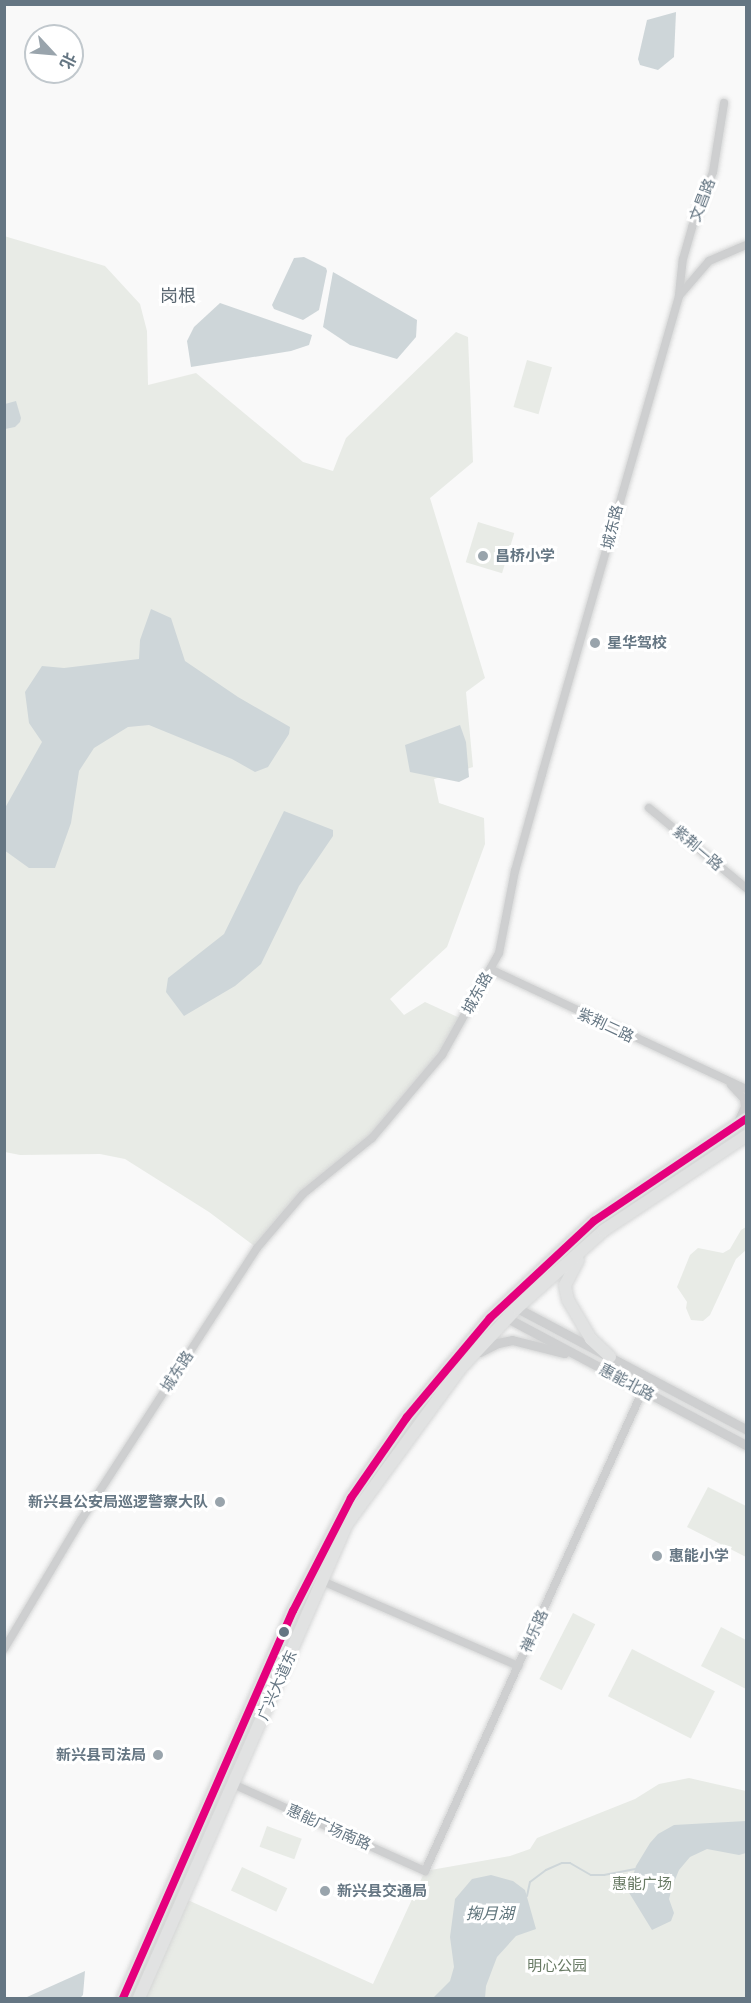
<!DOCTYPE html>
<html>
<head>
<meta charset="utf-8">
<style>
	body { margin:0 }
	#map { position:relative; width:751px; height:2003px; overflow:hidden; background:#f9f9f9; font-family:"Asap Condensed","Noto Sans SC",sans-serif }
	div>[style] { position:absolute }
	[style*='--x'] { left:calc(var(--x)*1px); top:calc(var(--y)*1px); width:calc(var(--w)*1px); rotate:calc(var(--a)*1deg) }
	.green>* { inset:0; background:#e8ebe6; transform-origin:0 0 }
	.water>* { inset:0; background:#ced6d9 }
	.stream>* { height:2px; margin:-1px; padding:0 1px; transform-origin:1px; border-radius:1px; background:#ced6d9 }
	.roads { filter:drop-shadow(0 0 2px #d5d6d6) drop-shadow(0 0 2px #d5d6d6) }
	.minor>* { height:8px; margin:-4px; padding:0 4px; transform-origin:4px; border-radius:4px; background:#cecfd0 }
	.tertiary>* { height:9px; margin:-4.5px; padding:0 4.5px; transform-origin:4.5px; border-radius:4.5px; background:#cecfd0 }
	.trunk>* { height:12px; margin:-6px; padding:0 6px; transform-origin:6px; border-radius:6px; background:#e1e2e2 }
	.bus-1>* { height:8px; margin:-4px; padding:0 4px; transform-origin:4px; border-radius:4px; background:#e5007d }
	.dots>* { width:16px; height:16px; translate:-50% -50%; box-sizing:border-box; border:3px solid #fff; border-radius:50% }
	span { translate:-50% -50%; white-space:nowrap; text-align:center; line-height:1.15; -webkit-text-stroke:6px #fff; paint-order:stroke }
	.street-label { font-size:15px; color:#657683 }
	.poi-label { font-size:15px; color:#657683; font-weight:700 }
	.left { translate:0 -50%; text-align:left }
	.right { translate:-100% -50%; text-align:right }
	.park-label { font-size:15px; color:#687a64 }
	.water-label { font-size:16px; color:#60757c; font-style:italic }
	.quarter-label { font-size:18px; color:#57646e }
	.frame { position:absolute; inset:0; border:6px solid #657683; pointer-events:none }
	.north { position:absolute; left:24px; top:24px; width:60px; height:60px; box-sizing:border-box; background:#fff; border:2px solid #c1c8cd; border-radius:50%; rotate:116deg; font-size:16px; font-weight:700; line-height:24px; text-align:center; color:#657683 }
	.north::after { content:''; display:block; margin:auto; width:21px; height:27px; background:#99a4ac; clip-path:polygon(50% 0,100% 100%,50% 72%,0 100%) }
</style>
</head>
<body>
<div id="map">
	<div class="green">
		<i style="clip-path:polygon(4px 236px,105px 266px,140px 304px,147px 331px,148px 385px,196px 373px,303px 462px,333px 471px,346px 438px,456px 332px,468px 337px,473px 462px,430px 498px,485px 678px,466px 692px,473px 767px,434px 779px,439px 803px,484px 818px,485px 844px,447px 947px,390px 999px,404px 1015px,425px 1002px,462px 1019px,442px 1055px,372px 1138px,303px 1194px,257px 1248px,209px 1212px,125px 1159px,100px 1154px,20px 1155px,5px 1152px)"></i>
		<i style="left:527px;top:360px;width:26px;height:49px;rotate:16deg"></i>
		<i style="left:478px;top:522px;width:38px;height:42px;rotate:17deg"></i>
		<i style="clip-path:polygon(746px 1227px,746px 1250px,736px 1259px,710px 1315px,703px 1321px,691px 1320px,686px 1308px,687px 1302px,677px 1287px,690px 1255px,698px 1248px,723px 1253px,730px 1249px,741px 1230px)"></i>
		<i style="clip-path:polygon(708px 1487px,746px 1506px,746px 1557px,687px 1527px)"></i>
		<i style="left:573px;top:1613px;width:25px;height:74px;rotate:27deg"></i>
		<i style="clip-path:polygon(721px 1627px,746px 1640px,746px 1689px,701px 1666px)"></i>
		<i style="left:632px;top:1649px;width:93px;height:53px;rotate:27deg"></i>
		<i style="clip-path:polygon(689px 1778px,746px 1791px,746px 1998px,123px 1998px,168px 1891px,373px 1984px,425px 1871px,510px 1856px,530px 1849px,537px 1838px,635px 1799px,659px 1784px)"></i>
		<i style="left:267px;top:1826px;width:37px;height:22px;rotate:20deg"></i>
		<i style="left:242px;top:1867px;width:50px;height:26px;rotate:25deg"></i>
	</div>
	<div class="water">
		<i style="clip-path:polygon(676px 12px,674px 57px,658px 70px,640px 65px,638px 59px,647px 20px)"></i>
		<i style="clip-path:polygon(304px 257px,326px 268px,327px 271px,319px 310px,303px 320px,274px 309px,272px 305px,294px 258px)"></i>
		<i style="clip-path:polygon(333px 272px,417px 320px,416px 337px,397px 359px,350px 345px,323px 327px)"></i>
		<i style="clip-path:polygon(220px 303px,312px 335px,309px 345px,291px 351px,191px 367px,187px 341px,194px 327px)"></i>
		<i style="clip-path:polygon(16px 401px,21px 418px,20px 422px,15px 427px,5px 429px,5px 404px)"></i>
		<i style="clip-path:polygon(151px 609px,171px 618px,185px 661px,238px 697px,290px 727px,289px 734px,268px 767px,255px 772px,232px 759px,149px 725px,128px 727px,94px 748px,79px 771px,71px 823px,55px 868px,29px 868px,4px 850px,5px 808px,42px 742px,29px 723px,25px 692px,42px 666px,64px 668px,139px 659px,140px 640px)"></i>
		<i style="clip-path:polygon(460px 725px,466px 742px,469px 777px,459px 782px,410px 772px,405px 745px)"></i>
		<i style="clip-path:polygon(284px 811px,333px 830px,333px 836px,299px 886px,261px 964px,235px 986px,184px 1016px,166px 992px,168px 978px,224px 934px)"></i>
		<i style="clip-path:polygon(746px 1821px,746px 1853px,739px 1855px,707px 1849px,690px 1857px,679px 1870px,672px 1887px,669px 1899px,674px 1913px,671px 1921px,652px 1930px,628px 1891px,636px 1866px,650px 1843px,658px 1834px,674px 1825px)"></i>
		<i style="clip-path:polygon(491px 1875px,513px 1881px,525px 1890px,536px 1929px,516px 1936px,497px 1957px,486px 1986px,485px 1998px,433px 1998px,450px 1981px,454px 1967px,450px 1937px,455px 1899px,472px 1879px)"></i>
		<i style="clip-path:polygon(85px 1971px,83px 1995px,80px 1998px,10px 1998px,27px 1997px)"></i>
	</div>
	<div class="stream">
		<i style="--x:527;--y:1896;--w:14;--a:-78"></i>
		<i style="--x:530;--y:1882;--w:20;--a:-37"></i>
		<i style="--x:546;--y:1870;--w:17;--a:-24"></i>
		<i style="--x:562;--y:1863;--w:8;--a:0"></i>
		<i style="--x:570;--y:1863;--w:24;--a:30"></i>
		<i style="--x:591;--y:1875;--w:13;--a:0"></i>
		<i style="--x:604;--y:1875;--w:32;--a:-11"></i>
	</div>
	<div class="roads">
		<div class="minor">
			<i style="--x:679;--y:295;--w:36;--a:-84"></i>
			<i style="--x:683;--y:259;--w:33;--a:-74"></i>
			<i style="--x:692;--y:227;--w:59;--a:-69.1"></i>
			<i style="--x:713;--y:172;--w:70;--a:-80.9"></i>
			<i style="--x:649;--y:808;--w:126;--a:39.5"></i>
			<i style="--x:490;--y:969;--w:283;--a:25.1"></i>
			<i style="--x:731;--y:1085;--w:19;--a:47"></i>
			<i style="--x:744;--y:1099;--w:8;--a:83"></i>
			<i style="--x:745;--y:1107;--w:14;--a:115"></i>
			<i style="--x:322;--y:1581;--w:214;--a:23.4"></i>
			<i style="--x:4;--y:1649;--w:150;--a:-59.2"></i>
			<i style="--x:81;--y:1520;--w:324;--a:-57.1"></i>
			<i style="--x:257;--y:1248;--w:71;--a:-49.6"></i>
			<i style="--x:303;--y:1194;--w:89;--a:-39.1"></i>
			<i style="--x:372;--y:1138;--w:109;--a:-49.9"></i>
			<i style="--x:442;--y:1055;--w:117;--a:-60.8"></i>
			<i style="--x:499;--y:953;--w:84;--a:-79"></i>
			<i style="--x:515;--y:871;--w:101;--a:-74.4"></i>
			<i style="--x:542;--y:774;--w:497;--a:-74"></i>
			<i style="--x:679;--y:296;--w:46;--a:-49.4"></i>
			<i style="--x:709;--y:261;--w:40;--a:-23.4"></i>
			<i style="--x:233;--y:1784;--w:211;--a:24.4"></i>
			<i style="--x:425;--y:1871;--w:528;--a:-65.62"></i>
		</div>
		<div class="tertiary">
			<i style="--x:517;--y:1308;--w:259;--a:27.9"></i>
			<i style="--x:507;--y:1318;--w:271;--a:28"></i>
			<i style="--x:480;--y:1352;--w:20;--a:-27"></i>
			<i style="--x:498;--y:1343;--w:14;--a:-12"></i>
			<i style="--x:512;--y:1340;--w:54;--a:14"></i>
		</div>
		<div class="trunk">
			<i style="--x:578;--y:1260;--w:29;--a:117"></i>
			<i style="--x:565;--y:1286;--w:14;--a:78"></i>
			<i style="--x:568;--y:1300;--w:45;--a:59.5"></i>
			<i style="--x:591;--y:1339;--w:26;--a:43"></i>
			<i style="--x:123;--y:1998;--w:423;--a:-66.3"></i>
			<i style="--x:293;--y:1611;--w:127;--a:-62.8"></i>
			<i style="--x:351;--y:1498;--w:98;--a:-55.3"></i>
			<i style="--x:407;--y:1417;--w:129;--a:-50"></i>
			<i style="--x:490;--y:1318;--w:142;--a:-43"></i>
			<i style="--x:594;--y:1221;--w:183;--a:-33.9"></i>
			<i style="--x:139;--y:1998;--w:518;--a:-66.31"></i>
			<i style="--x:347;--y:1524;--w:192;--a:-53.9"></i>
			<i style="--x:460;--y:1369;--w:83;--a:-46.9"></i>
			<i style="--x:517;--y:1308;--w:115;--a:-41.8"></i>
			<i style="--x:603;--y:1231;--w:172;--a:-33.6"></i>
		</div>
	</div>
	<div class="bus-1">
		<i style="--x:123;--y:1998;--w:423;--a:-66.3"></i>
		<i style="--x:293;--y:1611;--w:127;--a:-62.8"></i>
		<i style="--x:351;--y:1498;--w:98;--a:-55.3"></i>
		<i style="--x:407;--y:1417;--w:129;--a:-50"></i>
		<i style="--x:490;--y:1318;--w:142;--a:-43"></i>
		<i style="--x:594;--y:1221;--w:183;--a:-33.9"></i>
	</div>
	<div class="dots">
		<i style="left:483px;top:556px;background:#99a4ac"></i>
		<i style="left:595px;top:643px;background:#99a4ac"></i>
		<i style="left:220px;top:1502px;background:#99a4ac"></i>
		<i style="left:657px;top:1556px;background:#99a4ac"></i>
		<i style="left:284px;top:1632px;background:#657683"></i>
		<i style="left:158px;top:1755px;background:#99a4ac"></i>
		<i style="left:325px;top:1891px;background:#99a4ac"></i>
	</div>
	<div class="street-label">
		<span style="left:702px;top:200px;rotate:-69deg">文昌路</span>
		<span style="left:612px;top:527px;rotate:-76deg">城东路</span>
		<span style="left:698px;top:848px;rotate:40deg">紫荆一路</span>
		<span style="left:477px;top:993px;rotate:-61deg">城东路</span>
		<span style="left:606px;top:1025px;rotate:25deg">紫荆二路</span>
		<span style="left:177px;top:1371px;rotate:-57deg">城东路</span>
		<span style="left:627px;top:1382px;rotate:28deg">惠能北路</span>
		<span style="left:534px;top:1631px;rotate:-66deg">禅乐路</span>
		<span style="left:277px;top:1685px;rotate:-66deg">广兴大道东</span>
		<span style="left:329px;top:1827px;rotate:24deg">惠能广场南路</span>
	</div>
	<div class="poi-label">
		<span class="left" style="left:495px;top:556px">昌桥小学</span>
		<span class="left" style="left:607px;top:643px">星华驾校</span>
		<span class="right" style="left:208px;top:1502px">新兴县公安局巡逻警察大队</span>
		<span class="left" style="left:669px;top:1556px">惠能小学</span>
		<span class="right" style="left:146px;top:1755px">新兴县司法局</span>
		<span class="left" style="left:337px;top:1891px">新兴县交通局</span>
	</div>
	<div class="park-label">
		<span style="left:642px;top:1884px">惠能广场</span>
		<span style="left:557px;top:1966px">明心公园</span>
	</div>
	<div class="water-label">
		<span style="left:490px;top:1913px">掬月湖</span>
	</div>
	<div class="quarter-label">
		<span style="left:178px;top:296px">岗根</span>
	</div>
	<div class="frame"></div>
	<div class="north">北</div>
</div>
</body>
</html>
